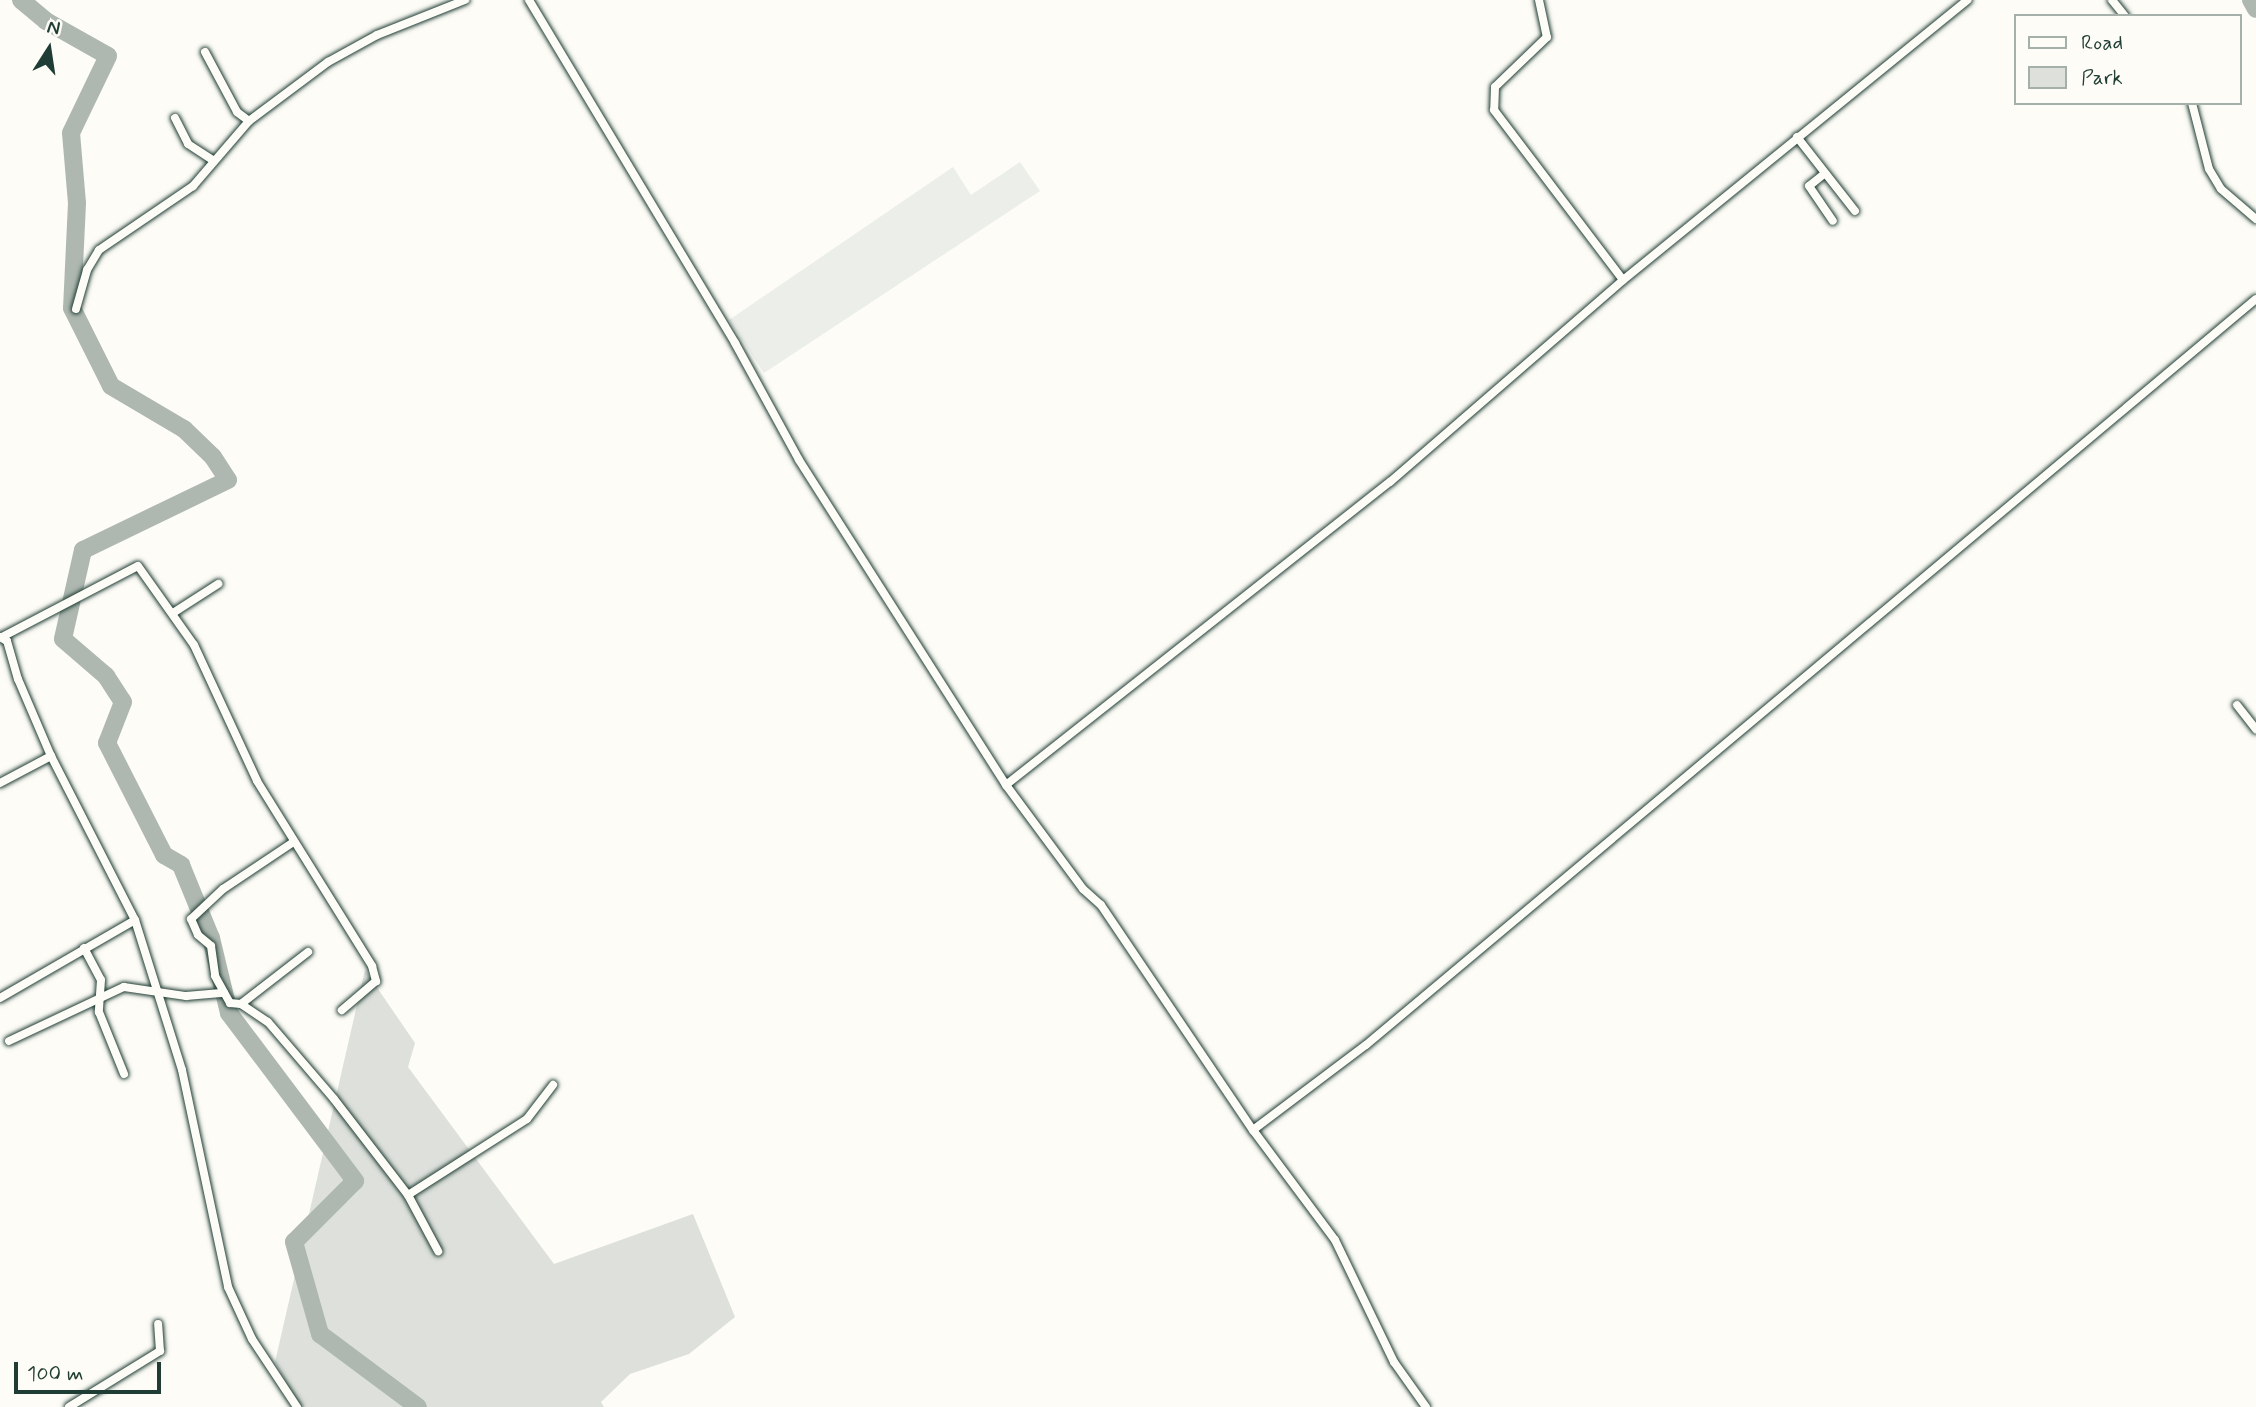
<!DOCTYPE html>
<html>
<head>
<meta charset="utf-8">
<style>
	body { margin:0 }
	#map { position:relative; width:2256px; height:1407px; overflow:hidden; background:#fdfcf7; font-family:Mynerve,sans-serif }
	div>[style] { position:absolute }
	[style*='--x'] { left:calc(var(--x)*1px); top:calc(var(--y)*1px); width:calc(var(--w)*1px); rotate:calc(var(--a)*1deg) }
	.built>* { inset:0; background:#eceee9 }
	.green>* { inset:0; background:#dde0db }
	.river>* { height:18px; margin:-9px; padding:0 9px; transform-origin:9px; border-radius:9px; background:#aeb8b1 }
	.roads { filter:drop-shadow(0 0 2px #1f3d34) drop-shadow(0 0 2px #1f3d34) }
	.street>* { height:8px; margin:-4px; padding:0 4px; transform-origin:4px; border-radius:4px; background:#fdfcf7 }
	span { translate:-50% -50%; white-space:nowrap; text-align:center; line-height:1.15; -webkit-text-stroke:5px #fdfcf7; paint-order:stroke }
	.legend { position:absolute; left:2014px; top:14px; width:228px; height:91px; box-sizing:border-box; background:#fdfcf7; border:2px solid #a4b0a9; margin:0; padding:9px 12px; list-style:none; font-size:21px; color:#1f3d34 }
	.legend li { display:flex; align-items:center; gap:14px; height:35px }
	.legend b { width:35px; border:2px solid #a4b0a9 }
	.north { position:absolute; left:14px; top:14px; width:70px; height:70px; -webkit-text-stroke:5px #fdfcf7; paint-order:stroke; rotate:12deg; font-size:19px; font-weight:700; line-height:28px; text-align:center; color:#1f3d34 }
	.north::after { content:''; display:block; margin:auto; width:24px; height:32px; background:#1f3d34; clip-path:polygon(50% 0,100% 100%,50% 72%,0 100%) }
	.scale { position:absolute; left:14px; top:1362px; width:147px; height:32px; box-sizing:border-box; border:4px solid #1f3d34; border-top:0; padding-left:9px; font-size:21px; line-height:24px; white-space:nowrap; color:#1f3d34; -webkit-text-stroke:5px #fdfcf7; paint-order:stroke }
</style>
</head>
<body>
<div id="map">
	<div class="built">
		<i style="clip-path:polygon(1020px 162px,1040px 191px,764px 373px,729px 320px,953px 167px,971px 195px)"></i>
	</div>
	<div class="green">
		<i style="clip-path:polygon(365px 970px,415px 1043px,408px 1067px,554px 1264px,693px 1214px,735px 1317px,689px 1354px,630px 1374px,601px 1402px,604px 1407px,300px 1407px,275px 1362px)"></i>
	</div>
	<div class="river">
		<i style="--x:21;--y:0;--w:33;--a:40"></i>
		<i style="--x:46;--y:21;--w:71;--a:29.4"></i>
		<i style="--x:108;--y:56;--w:85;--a:115.7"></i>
		<i style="--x:71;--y:133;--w:70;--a:85.1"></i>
		<i style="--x:77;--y:203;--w:105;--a:92.7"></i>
		<i style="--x:72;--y:308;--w:87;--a:63.4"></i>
		<i style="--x:111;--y:386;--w:85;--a:30.5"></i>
		<i style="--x:184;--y:429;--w:40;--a:44"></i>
		<i style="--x:213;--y:457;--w:27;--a:57"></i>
		<i style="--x:228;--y:480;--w:161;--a:154.2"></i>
		<i style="--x:83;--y:550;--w:91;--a:102.7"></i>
		<i style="--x:63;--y:639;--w:57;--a:40.7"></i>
		<i style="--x:106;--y:676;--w:31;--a:57"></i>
		<i style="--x:123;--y:702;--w:44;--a:111.3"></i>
		<i style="--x:107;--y:743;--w:126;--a:63"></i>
		<i style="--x:164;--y:855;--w:20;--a:30"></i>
		<i style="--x:181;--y:865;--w:79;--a:67.7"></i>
		<i style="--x:211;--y:938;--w:77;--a:76.5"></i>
		<i style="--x:229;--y:1013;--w:210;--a:53.1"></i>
		<i style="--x:355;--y:1181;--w:86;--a:135"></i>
		<i style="--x:294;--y:1242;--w:96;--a:74.2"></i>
		<i style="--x:320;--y:1334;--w:122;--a:36.7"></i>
		<i style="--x:2251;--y:0;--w:10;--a:61"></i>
	</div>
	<div class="roads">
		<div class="street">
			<i style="--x:529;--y:0;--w:400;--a:59"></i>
			<i style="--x:735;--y:343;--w:133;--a:61.3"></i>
			<i style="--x:799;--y:460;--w:385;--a:57.5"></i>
			<i style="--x:1006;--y:785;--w:129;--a:53.5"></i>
			<i style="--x:1083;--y:889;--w:24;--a:42"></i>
			<i style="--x:1101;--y:905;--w:272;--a:56"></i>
			<i style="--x:1253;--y:1130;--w:137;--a:53.3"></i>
			<i style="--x:1335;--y:1240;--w:136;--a:64.2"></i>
			<i style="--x:1394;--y:1362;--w:55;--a:54.6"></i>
			<i style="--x:1539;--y:0;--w:38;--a:78"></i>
			<i style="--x:1547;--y:37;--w:72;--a:136.1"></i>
			<i style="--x:1495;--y:87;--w:23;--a:92"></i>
			<i style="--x:1494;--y:110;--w:213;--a:52.8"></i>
			<i style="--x:2112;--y:0;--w:21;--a:51"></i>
			<i style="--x:205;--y:52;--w:68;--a:61.9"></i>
			<i style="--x:237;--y:112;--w:15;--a:37"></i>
			<i style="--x:249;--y:121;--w:99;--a:-36.8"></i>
			<i style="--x:328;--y:62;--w:56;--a:-28.9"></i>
			<i style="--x:377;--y:35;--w:95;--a:-21.7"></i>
			<i style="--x:2192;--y:103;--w:68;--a:75.6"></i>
			<i style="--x:2209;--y:169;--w:23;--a:59"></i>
			<i style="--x:2221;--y:189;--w:46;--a:40.6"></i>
			<i style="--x:175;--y:118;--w:29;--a:63"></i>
			<i style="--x:188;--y:144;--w:30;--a:33"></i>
			<i style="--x:1797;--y:137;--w:94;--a:51.9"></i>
			<i style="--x:1824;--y:174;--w:19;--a:141"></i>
			<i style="--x:1809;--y:186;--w:42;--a:55.6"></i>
			<i style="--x:76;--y:309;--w:41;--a:-74.2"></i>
			<i style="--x:87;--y:270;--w:23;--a:-59"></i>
			<i style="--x:99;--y:250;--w:114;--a:-34.2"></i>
			<i style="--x:193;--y:186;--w:86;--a:-49.3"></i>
			<i style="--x:173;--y:613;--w:54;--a:-32.8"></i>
			<i style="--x:0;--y:637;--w:8;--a:30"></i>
			<i style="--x:7;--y:641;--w:40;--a:74"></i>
			<i style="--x:18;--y:679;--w:84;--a:66.8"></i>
			<i style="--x:51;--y:756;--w:184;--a:62.9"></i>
			<i style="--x:135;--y:920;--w:157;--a:72.6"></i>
			<i style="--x:182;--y:1070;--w:222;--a:78"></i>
			<i style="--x:228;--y:1287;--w:57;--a:65.2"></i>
			<i style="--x:252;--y:1339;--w:82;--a:56.5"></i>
			<i style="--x:2;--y:637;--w:153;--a:-27.6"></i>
			<i style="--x:138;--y:566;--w:97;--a:54.7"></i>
			<i style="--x:194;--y:645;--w:150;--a:65.1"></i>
			<i style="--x:257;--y:781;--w:218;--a:58.1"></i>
			<i style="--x:372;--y:966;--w:16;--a:75"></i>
			<i style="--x:376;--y:981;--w:45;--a:139.5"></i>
			<i style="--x:2237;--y:705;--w:31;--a:52"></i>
			<i style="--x:0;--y:783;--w:58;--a:-27.9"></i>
			<i style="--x:1006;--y:785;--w:489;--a:-38.3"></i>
			<i style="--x:1390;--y:482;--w:308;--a:-40.9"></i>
			<i style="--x:1623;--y:280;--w:444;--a:-39.1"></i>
			<i style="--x:292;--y:843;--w:83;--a:146.3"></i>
			<i style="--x:223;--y:889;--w:44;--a:136.8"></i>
			<i style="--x:191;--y:919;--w:17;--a:66"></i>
			<i style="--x:198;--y:935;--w:17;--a:40"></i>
			<i style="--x:211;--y:946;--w:30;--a:82"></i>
			<i style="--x:215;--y:976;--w:31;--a:61"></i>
			<i style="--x:230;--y:1003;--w:11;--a:5"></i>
			<i style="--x:241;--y:1004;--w:32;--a:34"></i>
			<i style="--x:268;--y:1022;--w:101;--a:49.4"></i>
			<i style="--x:334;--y:1099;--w:121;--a:52.4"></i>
			<i style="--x:408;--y:1195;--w:64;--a:61.8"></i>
			<i style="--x:84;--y:948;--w:36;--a:62"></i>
			<i style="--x:101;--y:980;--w:32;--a:94"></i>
			<i style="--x:99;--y:1012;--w:67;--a:68"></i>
			<i style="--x:0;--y:998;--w:156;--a:-30"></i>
			<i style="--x:241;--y:1004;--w:85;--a:-37.8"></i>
			<i style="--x:9;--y:1041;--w:127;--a:-25.2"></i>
			<i style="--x:124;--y:987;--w:63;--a:8.3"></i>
			<i style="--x:186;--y:996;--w:38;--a:-5"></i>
			<i style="--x:1253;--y:1130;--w:141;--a:-37"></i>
			<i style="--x:1366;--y:1045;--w:1161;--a:-39.97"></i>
			<i style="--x:408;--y:1195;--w:141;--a:-32.6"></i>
			<i style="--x:527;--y:1119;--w:43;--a:-52.6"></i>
			<i style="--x:69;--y:1407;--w:107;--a:-31.6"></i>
			<i style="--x:160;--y:1351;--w:27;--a:-94"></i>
		</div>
	</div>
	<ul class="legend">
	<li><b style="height:9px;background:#fdfcf7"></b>Road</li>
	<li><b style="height:19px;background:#dde0db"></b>Park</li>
	</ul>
	<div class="north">N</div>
	<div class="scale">100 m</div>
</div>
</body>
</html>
